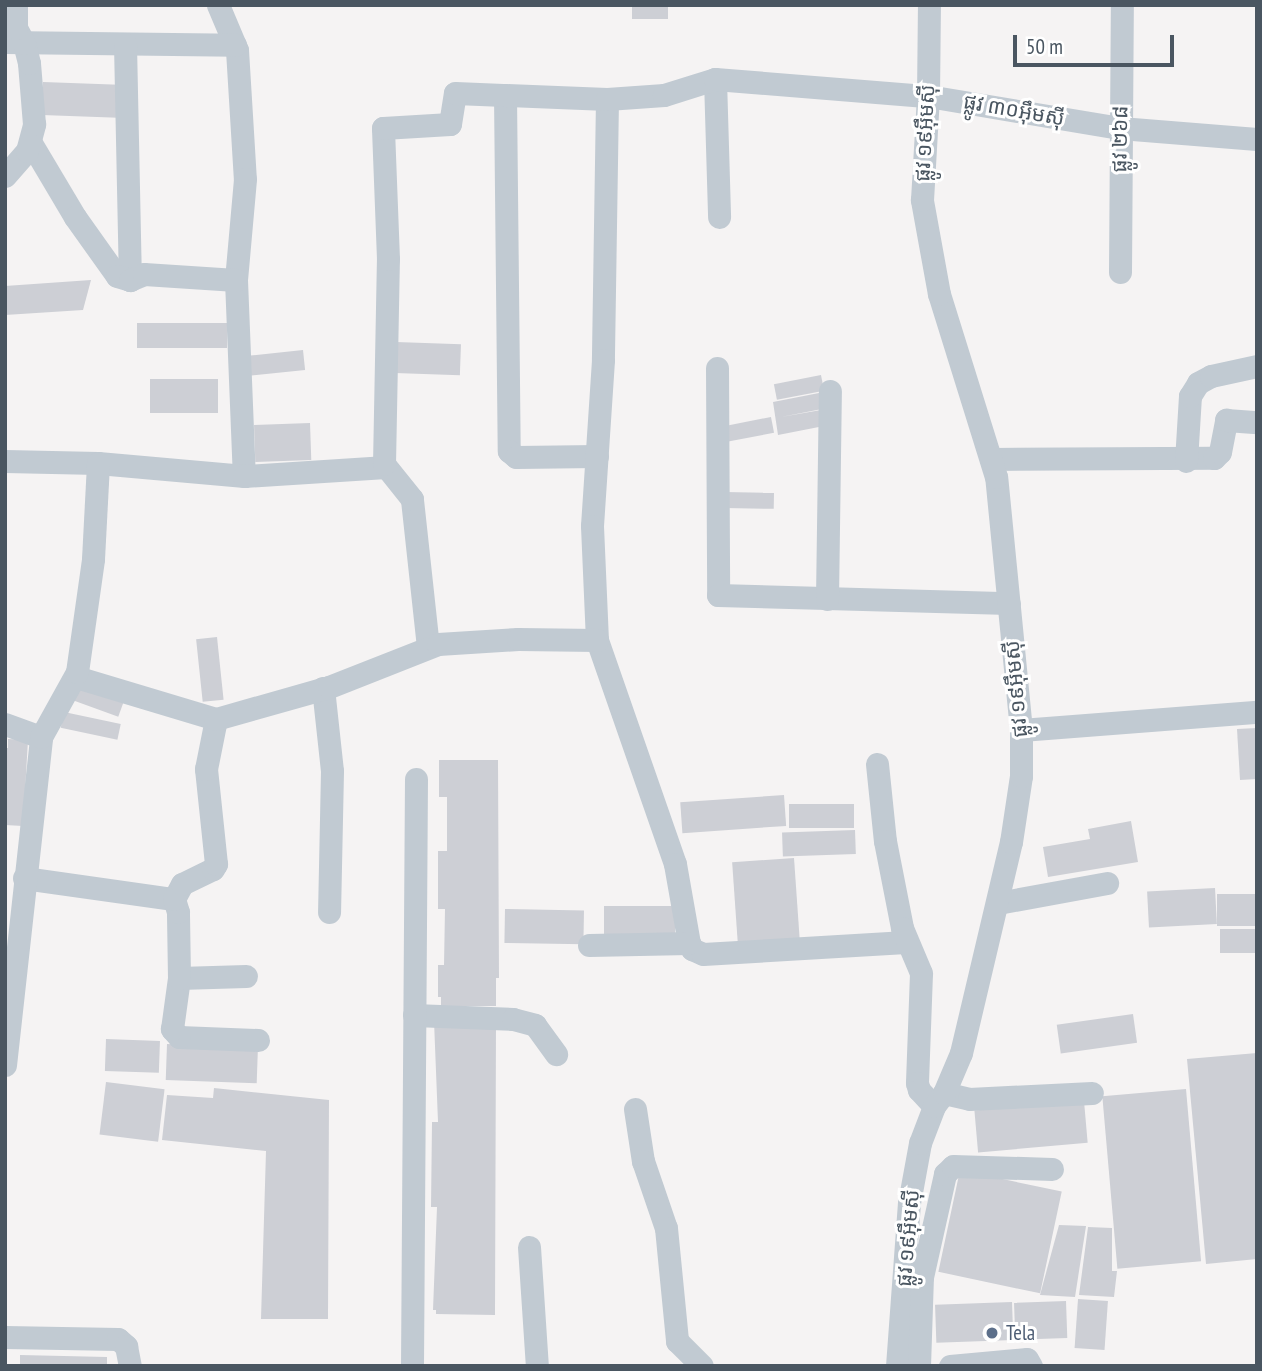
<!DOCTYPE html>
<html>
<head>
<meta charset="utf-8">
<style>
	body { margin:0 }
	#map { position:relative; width:1262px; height:1371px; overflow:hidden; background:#f5f3f3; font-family:"PT Sans Narrow","Noto Sans Khmer",sans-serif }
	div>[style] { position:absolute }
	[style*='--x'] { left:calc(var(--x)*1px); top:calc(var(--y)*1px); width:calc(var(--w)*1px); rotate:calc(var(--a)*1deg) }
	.building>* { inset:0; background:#cdcfd5; transform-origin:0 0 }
	.minor>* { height:23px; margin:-11.5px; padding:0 11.5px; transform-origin:11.5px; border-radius:11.5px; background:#c1cad2 }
	.dots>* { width:19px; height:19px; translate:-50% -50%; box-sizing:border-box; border:4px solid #fff; border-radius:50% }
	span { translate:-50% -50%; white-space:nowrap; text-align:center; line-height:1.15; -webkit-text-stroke:6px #fff; paint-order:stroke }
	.street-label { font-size:21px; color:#4a5661 }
	.service-label { font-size:21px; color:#4e5e75 }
	.left { translate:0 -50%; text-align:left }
	.frame { position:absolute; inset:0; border:7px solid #4a5661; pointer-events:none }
	.scale { position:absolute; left:1013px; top:35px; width:161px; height:32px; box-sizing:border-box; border:4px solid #4a5661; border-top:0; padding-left:9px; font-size:21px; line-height:24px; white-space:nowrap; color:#4a5661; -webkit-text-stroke:5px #fff; paint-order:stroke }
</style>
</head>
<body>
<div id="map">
	<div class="building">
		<i style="left:632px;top:5px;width:36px;height:14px"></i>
		<i style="left:43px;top:82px;width:76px;height:33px;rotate:2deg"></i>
		<i style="clip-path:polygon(91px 280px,83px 310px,5px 315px,5px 286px)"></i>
		<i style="left:227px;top:323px;width:25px;height:90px;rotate:90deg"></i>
		<i style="left:396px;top:342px;width:65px;height:31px;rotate:2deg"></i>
		<i style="left:303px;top:350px;width:20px;height:56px;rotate:84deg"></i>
		<i style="left:821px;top:375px;width:16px;height:48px;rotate:79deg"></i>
		<i style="left:150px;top:379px;width:68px;height:34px"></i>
		<i style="clip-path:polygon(819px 393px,822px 409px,781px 417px,821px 410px,824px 426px,778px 435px,773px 402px)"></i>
		<i style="left:771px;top:417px;width:16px;height:48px;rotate:79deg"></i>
		<i style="left:310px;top:423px;width:37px;height:56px;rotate:88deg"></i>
		<i style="left:725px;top:492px;width:49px;height:16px;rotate:1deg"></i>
		<i style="left:217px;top:637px;width:63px;height:21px;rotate:84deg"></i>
		<i style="left:78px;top:684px;width:49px;height:17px;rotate:20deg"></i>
		<i style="left:64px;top:712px;width:58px;height:16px;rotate:12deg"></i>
		<i style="clip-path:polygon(1257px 728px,1257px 779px,1240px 780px,1237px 729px)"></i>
		<i style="clip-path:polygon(8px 739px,28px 740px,23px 826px,5px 825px,5px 748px,8px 748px)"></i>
		<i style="clip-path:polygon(439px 760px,498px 760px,499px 978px,496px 978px,496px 1006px,441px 1006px,441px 997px,438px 997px,438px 965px,444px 965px,445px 909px,438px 909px,438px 851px,447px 851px,447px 797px,439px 797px)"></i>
		<i style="left:784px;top:795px;width:31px;height:104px;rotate:86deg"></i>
		<i style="left:854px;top:804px;width:24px;height:65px;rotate:90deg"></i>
		<i style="clip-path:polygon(1131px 821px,1138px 862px,1048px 877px,1043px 847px,1090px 839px,1088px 829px)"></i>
		<i style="left:855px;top:830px;width:24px;height:73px;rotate:88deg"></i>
		<i style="left:794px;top:858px;width:81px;height:62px;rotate:86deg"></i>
		<i style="left:1215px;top:888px;width:36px;height:68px;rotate:87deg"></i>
		<i style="left:1257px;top:894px;width:32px;height:40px;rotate:90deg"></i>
		<i style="left:604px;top:906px;width:71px;height:31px"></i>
		<i style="left:505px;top:909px;width:79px;height:34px;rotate:1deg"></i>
		<i style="left:1257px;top:929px;width:24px;height:37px;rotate:90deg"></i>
		<i style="left:1133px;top:1014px;width:29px;height:77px;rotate:82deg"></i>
		<i style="clip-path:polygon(434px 1021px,496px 1022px,495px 1315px,436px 1314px,436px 1310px,433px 1310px,437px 1207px,431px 1207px,432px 1122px,438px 1122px)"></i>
		<i style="left:106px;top:1039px;width:54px;height:32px;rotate:2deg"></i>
		<i style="left:167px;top:1044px;width:91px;height:36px;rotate:2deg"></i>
		<i style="clip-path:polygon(1257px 1053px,1257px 1259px,1206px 1264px,1187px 1059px)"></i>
		<i style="left:106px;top:1082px;width:59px;height:53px;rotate:7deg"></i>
		<i style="clip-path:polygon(214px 1088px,329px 1100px,328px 1319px,261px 1319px,266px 1151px,162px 1140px,167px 1095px,213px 1098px)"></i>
		<i style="left:1186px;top:1089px;width:173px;height:84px;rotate:85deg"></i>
		<i style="left:1084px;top:1101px;width:42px;height:110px;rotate:85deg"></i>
		<i style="left:960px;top:1170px;width:104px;height:104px;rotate:12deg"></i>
		<i style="clip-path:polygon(1059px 1225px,1086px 1226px,1075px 1297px,1040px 1295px)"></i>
		<i style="clip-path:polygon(1088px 1227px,1112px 1228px,1112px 1271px,1117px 1271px,1114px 1297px,1079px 1295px)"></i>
		<i style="left:1078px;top:1299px;width:30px;height:49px;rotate:4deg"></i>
		<i style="left:1066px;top:1301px;width:37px;height:52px;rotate:88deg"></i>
		<i style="left:1012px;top:1302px;width:38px;height:77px;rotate:88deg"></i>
		<i style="clip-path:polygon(20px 1355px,107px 1357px,107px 1366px,20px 1366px)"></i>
	</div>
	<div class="minor">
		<i style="--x:218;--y:5;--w:49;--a:67.1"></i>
		<i style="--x:237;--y:50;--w:129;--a:86.5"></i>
		<i style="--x:245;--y:179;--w:101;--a:95.1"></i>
		<i style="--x:236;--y:280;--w:196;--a:87.7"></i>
		<i style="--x:5;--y:42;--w:230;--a:0.7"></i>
		<i style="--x:125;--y:44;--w:236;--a:88.8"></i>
		<i style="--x:715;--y:79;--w:138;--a:88.3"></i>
		<i style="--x:505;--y:95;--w:356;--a:89.4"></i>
		<i style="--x:509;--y:451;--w:9;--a:41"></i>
		<i style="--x:516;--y:457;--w:81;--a:-0.7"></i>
		<i style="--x:607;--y:99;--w:261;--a:90.9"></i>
		<i style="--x:603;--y:360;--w:166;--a:93.8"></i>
		<i style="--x:592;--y:526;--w:114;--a:87.5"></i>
		<i style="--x:597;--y:640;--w:237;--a:70.8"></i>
		<i style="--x:675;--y:864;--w:80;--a:80"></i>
		<i style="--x:689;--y:943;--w:7;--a:63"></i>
		<i style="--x:692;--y:949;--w:12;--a:24"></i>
		<i style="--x:703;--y:954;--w:203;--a:-3.4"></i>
		<i style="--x:31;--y:143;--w:86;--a:59.3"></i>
		<i style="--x:75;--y:217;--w:72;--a:54.6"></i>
		<i style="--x:117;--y:276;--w:14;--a:17"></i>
		<i style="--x:130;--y:280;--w:15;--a:-23"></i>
		<i style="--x:144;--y:274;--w:92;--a:3.7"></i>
		<i style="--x:5;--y:176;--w:33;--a:-49"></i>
		<i style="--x:27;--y:151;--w:28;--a:-75"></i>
		<i style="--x:34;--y:124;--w:61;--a:-94.7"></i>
		<i style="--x:29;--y:63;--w:21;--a:-104"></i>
		<i style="--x:24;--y:43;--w:17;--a:-118"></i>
		<i style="--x:16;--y:28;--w:23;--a:-90"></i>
		<i style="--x:1120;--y:272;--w:267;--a:-89.6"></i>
		<i style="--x:717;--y:368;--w:227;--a:89.7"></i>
		<i style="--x:718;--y:595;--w:291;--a:1.6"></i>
		<i style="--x:991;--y:459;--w:223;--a:-0.3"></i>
		<i style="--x:1214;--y:458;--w:8;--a:-45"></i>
		<i style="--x:1220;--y:452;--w:33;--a:-79"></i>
		<i style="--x:1226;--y:420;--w:31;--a:4"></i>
		<i style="--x:5;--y:461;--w:93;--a:1.2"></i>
		<i style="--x:98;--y:463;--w:147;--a:5.1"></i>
		<i style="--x:244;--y:476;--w:142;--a:-3.6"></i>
		<i style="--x:1186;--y:461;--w:65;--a:-86.5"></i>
		<i style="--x:1190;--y:396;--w:15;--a:-58"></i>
		<i style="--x:1198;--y:383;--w:15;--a:-28"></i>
		<i style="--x:1211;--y:376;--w:47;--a:-12.3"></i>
		<i style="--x:827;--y:599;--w:208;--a:-89.2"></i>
		<i style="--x:428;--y:647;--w:149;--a:-96.2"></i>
		<i style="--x:412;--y:499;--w:45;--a:-128.7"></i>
		<i style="--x:384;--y:464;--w:205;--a:-88.9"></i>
		<i style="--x:388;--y:259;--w:131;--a:-92.2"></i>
		<i style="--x:383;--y:128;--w:67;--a:-3.4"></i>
		<i style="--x:450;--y:124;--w:31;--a:-81"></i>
		<i style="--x:455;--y:93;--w:152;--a:2.3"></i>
		<i style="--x:607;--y:99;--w:57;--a:-4"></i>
		<i style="--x:664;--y:95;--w:53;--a:-17.4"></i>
		<i style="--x:715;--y:79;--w:214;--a:4.6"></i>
		<i style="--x:928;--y:96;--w:195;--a:9.5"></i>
		<i style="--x:1120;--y:128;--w:137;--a:4.6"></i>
		<i style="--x:76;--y:677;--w:146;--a:16.7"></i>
		<i style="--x:323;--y:688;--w:83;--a:83.8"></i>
		<i style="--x:332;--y:771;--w:141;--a:91.2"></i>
		<i style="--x:5;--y:724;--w:38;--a:20"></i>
		<i style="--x:1021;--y:730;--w:237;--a:-4.4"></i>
		<i style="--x:877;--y:764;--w:77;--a:84.1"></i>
		<i style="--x:885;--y:841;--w:89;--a:78.9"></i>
		<i style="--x:902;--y:928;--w:49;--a:67.1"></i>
		<i style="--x:921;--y:973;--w:110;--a:92.1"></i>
		<i style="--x:917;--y:1083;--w:7;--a:74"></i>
		<i style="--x:919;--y:1090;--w:22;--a:47"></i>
		<i style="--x:24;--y:878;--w:151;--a:8"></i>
		<i style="--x:998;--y:903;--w:111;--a:-10.4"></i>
		<i style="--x:589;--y:945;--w:100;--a:-1.1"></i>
		<i style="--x:179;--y:978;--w:67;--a:-1.7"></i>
		<i style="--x:414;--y:1015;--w:99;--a:2.3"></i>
		<i style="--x:513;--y:1019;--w:23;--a:15"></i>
		<i style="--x:535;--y:1025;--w:36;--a:54"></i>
		<i style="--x:258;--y:1040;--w:79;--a:-177.8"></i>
		<i style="--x:179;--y:1037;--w:11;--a:-131"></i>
		<i style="--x:172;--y:1029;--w:51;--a:-82.2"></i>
		<i style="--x:179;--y:978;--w:66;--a:-90.9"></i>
		<i style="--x:178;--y:912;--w:14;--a:-107"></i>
		<i style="--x:174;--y:899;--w:17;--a:-62"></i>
		<i style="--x:182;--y:884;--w:34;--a:-26"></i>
		<i style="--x:213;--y:869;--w:6;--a:-59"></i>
		<i style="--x:216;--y:864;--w:96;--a:-96"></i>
		<i style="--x:206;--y:769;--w:51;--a:-78.7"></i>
		<i style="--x:216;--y:719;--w:117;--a:-15.8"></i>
		<i style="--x:329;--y:687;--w:117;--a:-21.5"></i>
		<i style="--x:438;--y:644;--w:80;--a:-3.6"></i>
		<i style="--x:518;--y:639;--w:79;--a:0.7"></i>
		<i style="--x:5;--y:1065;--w:330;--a:-83.7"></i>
		<i style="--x:41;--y:737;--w:74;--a:-61"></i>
		<i style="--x:77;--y:672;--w:114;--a:-81.9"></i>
		<i style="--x:93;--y:559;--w:96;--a:-87"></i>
		<i style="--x:944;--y:1093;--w:26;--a:13"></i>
		<i style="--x:969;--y:1099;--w:123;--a:-2.8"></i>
		<i style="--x:635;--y:1109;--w:53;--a:81.3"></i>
		<i style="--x:643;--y:1161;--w:71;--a:71.1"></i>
		<i style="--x:666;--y:1228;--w:114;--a:84.4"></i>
		<i style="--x:677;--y:1341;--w:35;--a:45"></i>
		<i style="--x:529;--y:1247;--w:119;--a:86.2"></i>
		<i style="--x:5;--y:1337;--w:113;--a:1"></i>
		<i style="--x:118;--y:1339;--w:11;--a:41"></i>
		<i style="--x:126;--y:1346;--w:20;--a:79"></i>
		<i style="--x:412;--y:1366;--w:587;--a:-89.61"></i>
		<i style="--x:897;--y:1366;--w:163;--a:-85.8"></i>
		<i style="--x:909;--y:1203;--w:61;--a:-79.6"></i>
		<i style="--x:920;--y:1143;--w:40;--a:-69"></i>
		<i style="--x:934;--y:1106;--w:16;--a:-52"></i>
		<i style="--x:944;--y:1093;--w:43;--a:-67"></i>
		<i style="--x:961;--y:1053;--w:217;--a:-76.7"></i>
		<i style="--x:1011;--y:842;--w:67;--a:-81.4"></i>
		<i style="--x:1021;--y:776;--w:46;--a:-90"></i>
		<i style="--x:1021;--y:730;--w:254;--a:-95.6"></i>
		<i style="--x:996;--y:477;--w:192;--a:-107.3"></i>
		<i style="--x:939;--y:294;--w:96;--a:-100.3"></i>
		<i style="--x:922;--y:200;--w:104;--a:-86.7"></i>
		<i style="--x:928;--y:96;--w:91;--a:-89.4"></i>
		<i style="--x:919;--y:1366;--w:89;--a:-88.1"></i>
		<i style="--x:922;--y:1277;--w:106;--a:-77.4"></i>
		<i style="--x:945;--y:1174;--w:11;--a:-45"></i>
		<i style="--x:953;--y:1166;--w:99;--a:1.7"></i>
		<i style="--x:950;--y:1366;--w:77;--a:-5.2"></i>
		<i style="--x:1027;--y:1359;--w:8;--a:60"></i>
	</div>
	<div class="dots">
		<i style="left:992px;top:1333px;background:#5c6f8a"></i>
	</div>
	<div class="street-label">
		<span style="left:1014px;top:110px;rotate:10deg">ផ្លូវ ៣០អ៊ឹមស៊ី</span>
		<span style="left:925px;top:133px;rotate:-87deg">ផ្លូវ ១៩អ៊ឹមស៊ី</span>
		<span style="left:1120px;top:139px;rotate:-89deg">ផ្លូវ ២៦៨</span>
		<span style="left:1016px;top:689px;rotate:-95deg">ផ្លូវ ១៩អ៊ឹមស៊ី</span>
		<span style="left:908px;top:1238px;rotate:-85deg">ផ្លូវ ១៩អ៊ឹមស៊ី</span>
	</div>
	<div class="service-label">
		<span class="left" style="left:1006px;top:1333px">Tela</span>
	</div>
	<div class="frame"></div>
	<div class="scale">50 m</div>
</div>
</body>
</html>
